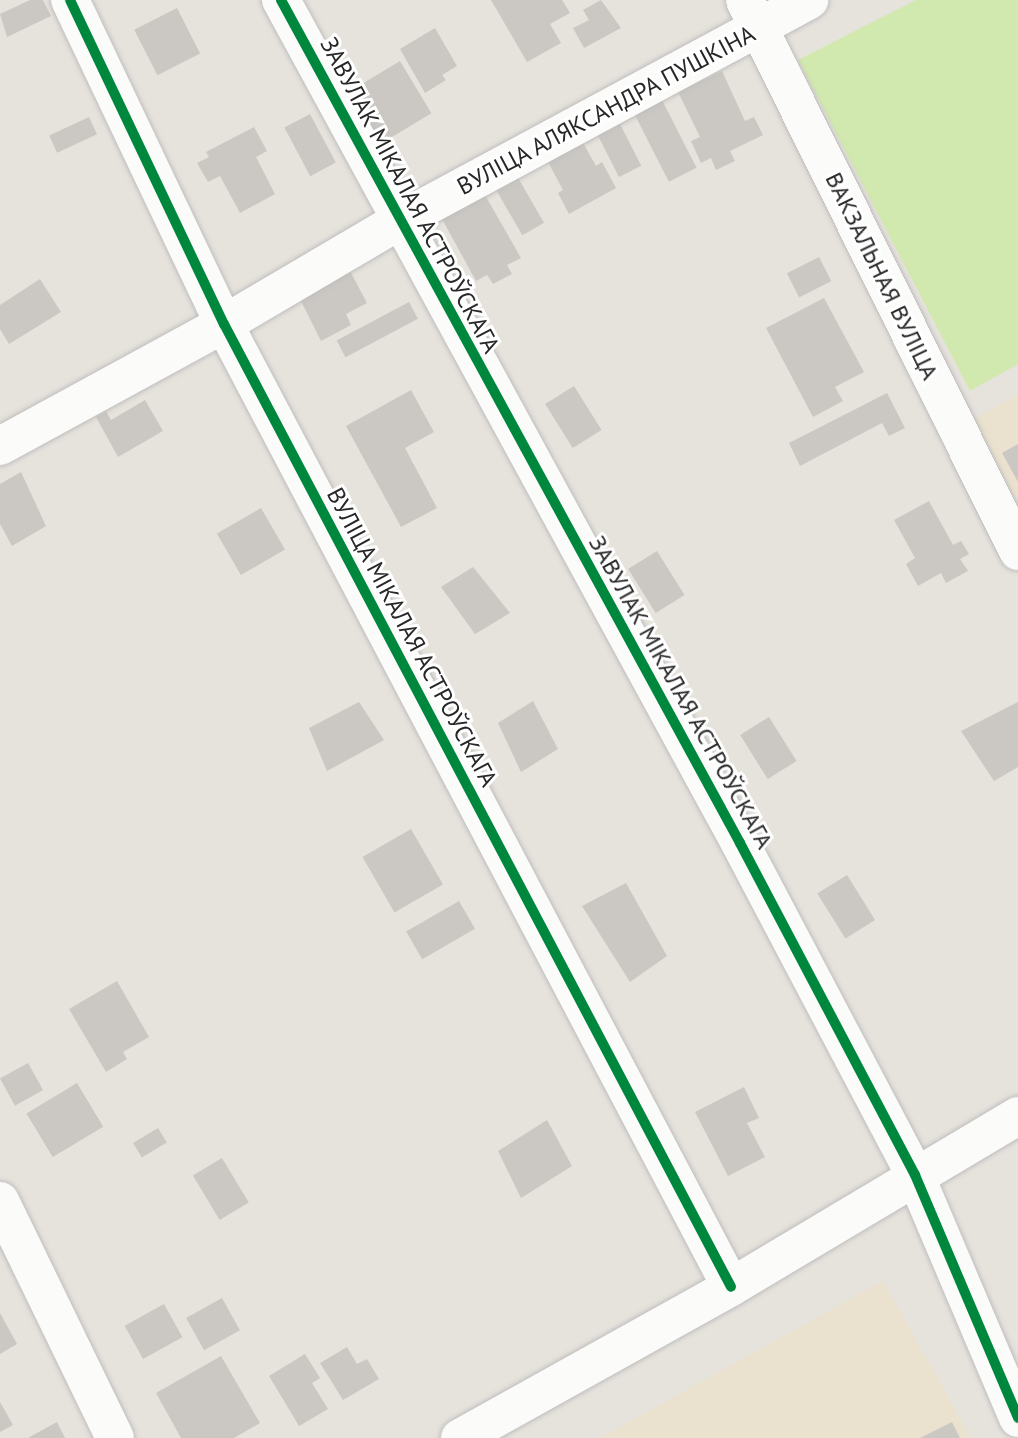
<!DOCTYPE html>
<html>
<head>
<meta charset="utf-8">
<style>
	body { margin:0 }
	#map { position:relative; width:1018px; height:1438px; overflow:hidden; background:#e6e2dc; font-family:"PT Sans",sans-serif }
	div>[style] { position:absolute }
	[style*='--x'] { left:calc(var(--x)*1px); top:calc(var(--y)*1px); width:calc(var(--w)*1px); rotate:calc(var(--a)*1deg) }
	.education>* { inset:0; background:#eae2cf }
	.pitch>* { inset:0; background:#d1e8af }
	.building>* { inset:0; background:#cbc8c3; transform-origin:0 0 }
	.roads { filter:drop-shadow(0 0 2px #bfbebe) drop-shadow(0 0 2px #bfbebe) }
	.minor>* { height:38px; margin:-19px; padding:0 19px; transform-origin:19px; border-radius:19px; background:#fbfbfa }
	.cycleway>* { height:10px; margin:-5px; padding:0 5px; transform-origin:5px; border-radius:5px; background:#00873e }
	span { translate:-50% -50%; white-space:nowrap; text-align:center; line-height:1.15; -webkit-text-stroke:6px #fff; paint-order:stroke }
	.street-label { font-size:24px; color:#272727 }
</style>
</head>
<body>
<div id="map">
	<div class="education">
		<i style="clip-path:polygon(1018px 395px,1018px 512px,973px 419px)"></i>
		<i style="clip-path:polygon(883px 1281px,971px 1438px,600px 1438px)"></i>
	</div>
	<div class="pitch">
		<i style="clip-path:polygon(916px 0,1018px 0,1018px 364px,970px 391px,798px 60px)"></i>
	</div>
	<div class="building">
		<i style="clip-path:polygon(30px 0,43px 0,51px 16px,7px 37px,0 14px)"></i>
		<i style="clip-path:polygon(491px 0,562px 0,570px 13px,550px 24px,561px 43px,527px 62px)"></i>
		<i style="clip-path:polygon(601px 0,621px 28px,584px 48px,573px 28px,589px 20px,583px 10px)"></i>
		<i style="left:177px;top:8px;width:51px;height:48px;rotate:63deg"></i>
		<i style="clip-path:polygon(435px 28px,457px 66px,442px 75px,446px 80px,425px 93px,400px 49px)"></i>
		<i style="left:400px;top:61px;width:61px;height:59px;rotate:59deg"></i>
		<i style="clip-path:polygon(722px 71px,745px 121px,754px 117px,763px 135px,730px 151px,735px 161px,716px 170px,711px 158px,701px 163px,691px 141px,700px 137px,678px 92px)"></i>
		<i style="left:662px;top:100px;width:76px;height:31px;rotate:63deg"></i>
		<i style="left:310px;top:114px;width:55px;height:29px;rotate:62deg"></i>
		<i style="left:89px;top:117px;width:19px;height:44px;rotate:65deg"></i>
		<i style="left:619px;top:122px;width:49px;height:25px;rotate:63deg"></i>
		<i style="clip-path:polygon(254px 127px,267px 151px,256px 157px,275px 194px,240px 213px,220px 176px,208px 182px,197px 163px,209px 157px,206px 152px)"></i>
		<i style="clip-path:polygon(582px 141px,596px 166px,602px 162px,616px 188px,569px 214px,558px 193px,563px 190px,547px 160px)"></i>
		<i style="left:517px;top:176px;width:54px;height:25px;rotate:60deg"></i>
		<i style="clip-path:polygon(485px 195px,521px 258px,507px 265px,512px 274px,493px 284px,487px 275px,476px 281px,442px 219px)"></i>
		<i style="left:819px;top:257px;width:27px;height:36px;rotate:63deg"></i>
		<i style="clip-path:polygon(349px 269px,367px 303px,346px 314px,351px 325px,321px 341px,298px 295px)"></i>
		<i style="clip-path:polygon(40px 279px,61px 312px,9px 344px,0 329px,0 305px)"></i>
		<i style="clip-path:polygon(824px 298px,864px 372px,835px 387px,843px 401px,813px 417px,766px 328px)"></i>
		<i style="left:409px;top:302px;width:19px;height:82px;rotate:62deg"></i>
		<i style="left:574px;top:386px;width:52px;height:34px;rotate:58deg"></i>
		<i style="clip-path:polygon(411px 390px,434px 432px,405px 448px,437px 508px,401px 527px,346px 426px)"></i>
		<i style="clip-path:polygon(887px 393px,905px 428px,889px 436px,882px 423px,800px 466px,789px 443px)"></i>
		<i style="clip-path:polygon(145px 400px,163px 431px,118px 457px,96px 417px,106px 411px,111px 420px)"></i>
		<i style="clip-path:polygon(1018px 444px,1018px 482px,1002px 453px)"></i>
		<i style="clip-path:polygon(21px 472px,46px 526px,12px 546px,0 524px,0 484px)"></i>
		<i style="clip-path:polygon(929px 501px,953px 545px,961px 541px,969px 554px,960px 559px,968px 571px,946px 583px,941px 573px,918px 586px,906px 564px,915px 558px,894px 520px)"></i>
		<i style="left:261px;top:508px;width:48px;height:51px;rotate:60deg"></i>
		<i style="left:657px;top:551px;width:52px;height:34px;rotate:58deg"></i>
		<i style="clip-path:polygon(473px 567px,510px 613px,475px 634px,441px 587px)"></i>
		<i style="clip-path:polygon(533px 701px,558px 749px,521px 772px,498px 723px)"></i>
		<i style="clip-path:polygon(359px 702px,384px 740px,327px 771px,309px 728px)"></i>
		<i style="clip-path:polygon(1018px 702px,1018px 767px,994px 781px,961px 731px)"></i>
		<i style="left:769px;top:717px;width:52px;height:34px;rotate:58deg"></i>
		<i style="left:411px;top:829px;width:64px;height:56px;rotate:60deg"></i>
		<i style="left:847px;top:875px;width:53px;height:35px;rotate:58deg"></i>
		<i style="clip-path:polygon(626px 883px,667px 956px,630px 982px,582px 906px)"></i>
		<i style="left:459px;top:901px;width:32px;height:61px;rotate:60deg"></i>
		<i style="clip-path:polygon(117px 981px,149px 1037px,123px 1052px,127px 1059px,106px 1072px,69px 1009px)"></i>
		<i style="left:28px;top:1063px;width:31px;height:32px;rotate:61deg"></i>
		<i style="left:77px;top:1083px;width:51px;height:59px;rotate:59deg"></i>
		<i style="clip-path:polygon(744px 1087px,759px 1118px,747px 1123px,765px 1157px,728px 1176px,695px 1112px)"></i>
		<i style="clip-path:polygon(547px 1120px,572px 1166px,521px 1198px,498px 1151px)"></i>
		<i style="left:158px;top:1128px;width:17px;height:29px;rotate:59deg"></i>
		<i style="left:222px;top:1158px;width:52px;height:34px;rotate:59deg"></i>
		<i style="left:222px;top:1298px;width:37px;height:41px;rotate:61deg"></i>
		<i style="left:164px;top:1304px;width:38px;height:45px;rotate:61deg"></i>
		<i style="clip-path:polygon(0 1313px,17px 1344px,0 1354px)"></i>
		<i style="clip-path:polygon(347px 1347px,357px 1364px,367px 1359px,379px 1379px,343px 1400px,320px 1363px)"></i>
		<i style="clip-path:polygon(305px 1354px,320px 1378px,312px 1383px,328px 1409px,299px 1426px,269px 1376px)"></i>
		<i style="clip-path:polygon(221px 1356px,260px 1423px,234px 1438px,181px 1438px,156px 1393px)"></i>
		<i style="clip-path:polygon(0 1402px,13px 1425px,0 1432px)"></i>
		<i style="clip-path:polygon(57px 1422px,65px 1438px,28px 1438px)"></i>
		<i style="clip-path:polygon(952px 1422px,960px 1438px,920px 1438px)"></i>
	</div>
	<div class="roads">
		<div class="minor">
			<i style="--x:70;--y:0;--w:359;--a:64.6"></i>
			<i style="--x:224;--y:324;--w:1088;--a:62.23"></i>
			<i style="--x:281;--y:0;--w:960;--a:61.43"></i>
			<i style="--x:740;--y:843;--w:375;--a:62.2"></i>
			<i style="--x:915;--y:1175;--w:264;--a:67"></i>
			<i style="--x:745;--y:0;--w:615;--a:63.64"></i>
			<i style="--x:0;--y:446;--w:255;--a:-28.6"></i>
			<i style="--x:224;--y:324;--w:203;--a:-30.5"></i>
			<i style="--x:399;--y:221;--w:466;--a:-28.3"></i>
			<i style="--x:0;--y:1201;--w:263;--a:64.1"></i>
			<i style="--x:460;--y:1438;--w:310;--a:-29.1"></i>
			<i style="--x:731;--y:1287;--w:334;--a:-30.8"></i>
		</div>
	</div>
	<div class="cycleway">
		<i style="--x:70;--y:0;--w:359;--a:64.6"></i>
		<i style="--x:224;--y:324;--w:1088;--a:62.23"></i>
		<i style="--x:281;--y:0;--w:960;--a:61.43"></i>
		<i style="--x:740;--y:843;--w:375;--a:62.2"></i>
		<i style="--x:915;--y:1175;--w:264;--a:67"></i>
	</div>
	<div class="street-label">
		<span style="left:606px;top:110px;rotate:-28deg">ВУЛІЦА АЛЯКСАНДРА ПУШКІНА</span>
		<span style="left:410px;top:195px;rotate:62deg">ЗАВУЛАК МІКАЛАЯ АСТРОЎСКАГА</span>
		<span style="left:882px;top:276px;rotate:64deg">ВАКЗАЛЬНАЯ ВУЛІЦА</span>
		<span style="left:412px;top:637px;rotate:62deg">ВУЛІЦА МІКАЛАЯ АСТРОЎСКАГА</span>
		<span style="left:681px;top:692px;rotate:61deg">ЗАВУЛАК МІКАЛАЯ АСТРОЎСКАГА</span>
	</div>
</div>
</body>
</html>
